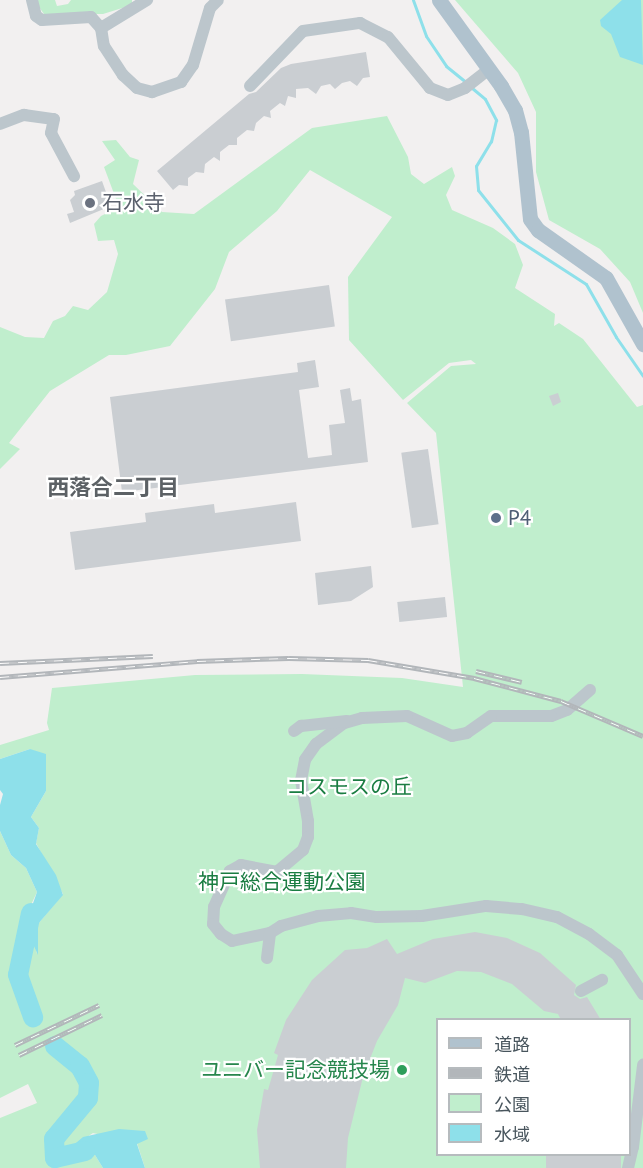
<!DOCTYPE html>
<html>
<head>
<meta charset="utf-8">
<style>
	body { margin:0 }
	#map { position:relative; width:643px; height:1168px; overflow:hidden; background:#f2f0f0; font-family:"PT Sans","Noto Sans JP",sans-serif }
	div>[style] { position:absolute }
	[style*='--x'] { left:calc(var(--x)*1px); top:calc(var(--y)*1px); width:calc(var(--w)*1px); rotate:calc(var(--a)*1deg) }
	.green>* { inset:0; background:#c0eecd }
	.water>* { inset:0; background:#8ee0ea }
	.stream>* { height:3px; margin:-1.5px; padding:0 1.5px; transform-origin:1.5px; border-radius:1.5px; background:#8ee0ea }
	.river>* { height:20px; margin:-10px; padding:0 10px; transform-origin:10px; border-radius:10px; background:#8ee0ea }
	.building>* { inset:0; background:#caced2; transform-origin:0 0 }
	.minor>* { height:12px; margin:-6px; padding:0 6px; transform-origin:6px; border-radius:6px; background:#bcc6cc }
	.major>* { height:15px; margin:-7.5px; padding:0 7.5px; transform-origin:7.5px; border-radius:7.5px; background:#b0c2ce }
	.rail>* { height:5px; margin-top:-2.5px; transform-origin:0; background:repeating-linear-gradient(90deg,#fff 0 9px,#b2b6ba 0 18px); box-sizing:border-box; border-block:2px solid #b2b6ba }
	.dots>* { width:16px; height:16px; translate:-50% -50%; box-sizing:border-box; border:3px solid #fff; border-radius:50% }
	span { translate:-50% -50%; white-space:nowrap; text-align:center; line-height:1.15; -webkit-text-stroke:4.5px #fff; paint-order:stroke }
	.worship-label { font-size:21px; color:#5b616d }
	.left { translate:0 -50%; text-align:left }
	.service-label { font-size:21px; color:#4e5e75 }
	.park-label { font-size:21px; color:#1a7d42 }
	.leisure-label { font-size:21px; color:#27864d }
	.right { translate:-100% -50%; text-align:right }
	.neighbourhood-label { font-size:22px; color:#5c6165; font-weight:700 }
	.legend { position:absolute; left:436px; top:1018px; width:195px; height:138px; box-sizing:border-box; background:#fff; border:2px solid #b6bbbe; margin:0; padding:8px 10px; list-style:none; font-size:18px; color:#48555d }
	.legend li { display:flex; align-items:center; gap:12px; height:30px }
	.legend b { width:30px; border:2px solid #b6bbbe }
</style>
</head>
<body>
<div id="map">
	<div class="green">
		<i style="clip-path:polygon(34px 0,55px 0,57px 6px,68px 4px,71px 0,132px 0,132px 5px,103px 14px,44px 14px)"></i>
		<i style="clip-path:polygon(455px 0,643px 0,643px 313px,630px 282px,600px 249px,549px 220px,536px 172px,536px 112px,518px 73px)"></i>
		<i style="clip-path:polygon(evenodd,387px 116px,408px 157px,411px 174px,424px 184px,452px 167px,455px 176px,446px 195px,452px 210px,493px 228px,515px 244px,523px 265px,515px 288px,555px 314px,554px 326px,559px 323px,583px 339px,637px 407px,643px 405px,643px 1168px,145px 1168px,137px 1143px,93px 1133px,70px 1148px,66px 1159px,80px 1154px,95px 1155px,103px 1168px,0 1168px,0 1118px,37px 1103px,28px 1084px,0 1098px,0 831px,11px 855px,26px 868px,37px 892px,30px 907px,37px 954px,38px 924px,63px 894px,36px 843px,39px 828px,31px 817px,46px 791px,30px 749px,0 759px,0 745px,49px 730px,47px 723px,52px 688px,195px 675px,302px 674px,402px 678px,463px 687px,436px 433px,407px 403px,451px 366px,476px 364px,471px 360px,449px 363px,403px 400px,349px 340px,348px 277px,392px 217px,310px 170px,277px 211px,229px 252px,215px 289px,170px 346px,126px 355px,109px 355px,50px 391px,9px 443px,20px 449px,0 469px,0 327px,25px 337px,44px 338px,53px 321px,65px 316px,73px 306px,88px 310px,107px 292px,118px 254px,114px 240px,98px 241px,94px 224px,101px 216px,119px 207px,104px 167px,115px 160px,102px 141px,116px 140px,130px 157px,139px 160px,133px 184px,162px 212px,194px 214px,312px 128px,387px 116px,438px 1020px,630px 1020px,630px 1154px,438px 1154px,438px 1020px)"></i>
	</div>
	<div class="water">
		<i style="clip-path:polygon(622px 0,641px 0,643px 65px,620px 57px,611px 34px,601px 26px,600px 20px)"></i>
		<i style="clip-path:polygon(30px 749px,46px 754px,46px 791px,31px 817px,39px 828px,36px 844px,56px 875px,63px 895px,38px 924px,38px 955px,25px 926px,37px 892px,26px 868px,11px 855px,0 831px,0 805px,3px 794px,0 790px,0 759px)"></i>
		<i style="clip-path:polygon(119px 1129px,145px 1131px,148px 1139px,137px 1144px,145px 1168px,103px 1168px,95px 1155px,80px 1154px,55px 1161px,62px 1154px,69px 1153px,70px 1148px,83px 1137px)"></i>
	</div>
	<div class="stream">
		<i style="--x:413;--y:0;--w:38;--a:70"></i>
		<i style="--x:426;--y:36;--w:36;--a:56"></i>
		<i style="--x:446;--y:66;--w:27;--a:39"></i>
		<i style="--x:472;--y:88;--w:17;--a:40"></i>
		<i style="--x:485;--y:99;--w:24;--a:62"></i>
		<i style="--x:496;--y:120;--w:22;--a:103"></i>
		<i style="--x:491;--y:141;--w:29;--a:121"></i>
		<i style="--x:476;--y:166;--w:24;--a:85"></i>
		<i style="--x:478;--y:190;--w:64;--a:51.3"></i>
		<i style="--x:518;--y:240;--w:81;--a:32.9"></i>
		<i style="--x:586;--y:284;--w:61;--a:60.5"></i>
		<i style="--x:616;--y:337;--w:47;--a:55.3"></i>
	</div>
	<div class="river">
		<i style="--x:31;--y:913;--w:63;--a:101.8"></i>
		<i style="--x:18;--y:975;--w:45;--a:70.3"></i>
		<i style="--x:55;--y:1046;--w:32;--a:39"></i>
		<i style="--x:80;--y:1066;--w:19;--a:62"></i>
		<i style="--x:89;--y:1083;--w:15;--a:94"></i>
		<i style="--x:88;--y:1098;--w:53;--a:129.7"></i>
		<i style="--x:54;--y:1139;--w:19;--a:87"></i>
		<i style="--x:55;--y:1158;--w:31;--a:-13"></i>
	</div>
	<div class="building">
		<i style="clip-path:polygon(366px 52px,370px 77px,363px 78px,357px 86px,350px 81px,342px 83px,335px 89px,330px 84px,321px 86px,316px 94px,308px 88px,296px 89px,296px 98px,288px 96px,285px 106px,280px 103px,270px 111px,271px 118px,264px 116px,256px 123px,254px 131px,247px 130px,237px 138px,237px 145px,229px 145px,220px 152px,220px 161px,214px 157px,205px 164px,204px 173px,196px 172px,188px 178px,188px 186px,179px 185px,173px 190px,157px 171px,249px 94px,256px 92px,281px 68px,291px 64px)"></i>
		<i style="clip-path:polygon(102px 181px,111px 206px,70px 223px,67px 214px,74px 212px,70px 200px,75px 195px,74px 191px)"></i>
		<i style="left:329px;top:285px;width:42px;height:105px;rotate:82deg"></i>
		<i style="clip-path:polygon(315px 360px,319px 387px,299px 390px,308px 458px,332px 455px,329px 425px,345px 423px,340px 390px,350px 388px,352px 401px,361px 399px,368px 462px,122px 492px,110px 397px,298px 372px,297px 363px)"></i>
		<i style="clip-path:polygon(558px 393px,561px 402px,553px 406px,549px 396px)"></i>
		<i style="left:428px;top:449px;width:76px;height:27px;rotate:82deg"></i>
		<i style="clip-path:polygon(296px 502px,301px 541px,75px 570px,70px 532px,146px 522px,145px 513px,214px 504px,215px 513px)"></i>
		<i style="clip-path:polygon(371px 566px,373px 587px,351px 601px,318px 605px,315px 573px)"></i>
		<i style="left:445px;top:597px;width:20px;height:48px;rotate:84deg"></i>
		<i style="clip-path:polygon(475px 932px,507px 938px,540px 953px,576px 985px,574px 995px,580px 999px,587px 997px,601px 1020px,561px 1020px,558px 1014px,544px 1011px,512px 984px,481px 972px,457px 971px,425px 983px,405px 978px,398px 1005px,377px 1041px,363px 1077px,348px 1138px,346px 1168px,260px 1168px,257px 1130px,264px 1089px,268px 1090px,278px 1055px,274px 1053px,286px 1020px,312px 980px,345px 950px,367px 948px,387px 939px,397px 954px,433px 939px)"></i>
		<i style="left:546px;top:1155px;width:75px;height:14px"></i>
	</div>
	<div class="minor">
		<i style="--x:32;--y:0;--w:16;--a:76"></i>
		<i style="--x:36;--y:16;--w:7;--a:34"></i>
		<i style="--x:42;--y:20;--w:49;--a:-3.5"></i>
		<i style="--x:91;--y:17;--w:15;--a:48"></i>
		<i style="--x:101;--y:28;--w:18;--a:81"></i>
		<i style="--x:104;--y:46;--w:35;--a:57"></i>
		<i style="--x:123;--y:75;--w:19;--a:43"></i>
		<i style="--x:137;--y:88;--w:16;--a:15"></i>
		<i style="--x:152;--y:92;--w:31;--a:-19"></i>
		<i style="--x:181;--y:82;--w:21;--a:-55"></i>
		<i style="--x:193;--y:65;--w:59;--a:-73.4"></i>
		<i style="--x:210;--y:8;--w:11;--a:-45"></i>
		<i style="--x:101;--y:28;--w:54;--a:-31.3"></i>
		<i style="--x:250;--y:86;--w:76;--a:-46.1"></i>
		<i style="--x:303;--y:31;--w:58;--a:-8"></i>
		<i style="--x:360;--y:23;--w:31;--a:27"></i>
		<i style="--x:388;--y:37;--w:66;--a:50.5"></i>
		<i style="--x:430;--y:88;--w:19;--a:21"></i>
		<i style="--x:448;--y:95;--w:18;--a:-22"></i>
		<i style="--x:465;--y:88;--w:29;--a:-38"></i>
		<i style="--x:0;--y:124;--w:26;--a:-21"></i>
		<i style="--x:24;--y:115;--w:30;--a:8"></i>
		<i style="--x:54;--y:119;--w:14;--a:102"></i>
		<i style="--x:51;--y:133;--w:49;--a:61.9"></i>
		<i style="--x:590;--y:690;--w:30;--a:139"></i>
		<i style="--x:567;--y:710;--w:17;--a:159"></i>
		<i style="--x:551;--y:716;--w:60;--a:180"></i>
		<i style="--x:491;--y:716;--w:29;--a:145"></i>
		<i style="--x:467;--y:733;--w:15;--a:169"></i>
		<i style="--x:452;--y:736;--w:49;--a:-156"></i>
		<i style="--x:407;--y:716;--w:45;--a:177.5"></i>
		<i style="--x:362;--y:718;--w:19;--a:164"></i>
		<i style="--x:344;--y:723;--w:35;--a:143"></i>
		<i style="--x:316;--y:744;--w:19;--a:125"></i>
		<i style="--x:305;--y:760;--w:20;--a:101"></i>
		<i style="--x:301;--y:780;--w:42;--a:80.3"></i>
		<i style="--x:308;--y:821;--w:16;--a:90"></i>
		<i style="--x:308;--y:837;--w:14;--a:111"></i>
		<i style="--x:303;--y:850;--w:34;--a:140"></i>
		<i style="--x:277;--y:872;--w:37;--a:-169"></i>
		<i style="--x:241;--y:865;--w:13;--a:151"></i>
		<i style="--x:230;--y:871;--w:39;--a:114"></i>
		<i style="--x:214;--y:907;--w:17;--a:93"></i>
		<i style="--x:213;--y:924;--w:13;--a:51"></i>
		<i style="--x:221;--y:934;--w:13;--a:32"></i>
		<i style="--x:232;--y:941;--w:39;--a:-12"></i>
		<i style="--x:270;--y:933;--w:13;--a:-32"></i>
		<i style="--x:281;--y:926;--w:38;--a:-15"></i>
		<i style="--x:318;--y:916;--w:33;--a:-5"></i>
		<i style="--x:351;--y:913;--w:26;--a:9"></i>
		<i style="--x:377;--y:917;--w:45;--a:-1.3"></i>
		<i style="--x:422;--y:916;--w:65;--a:-8.9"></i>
		<i style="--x:486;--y:906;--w:36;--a:5"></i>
		<i style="--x:522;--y:909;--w:36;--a:13"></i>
		<i style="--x:557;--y:917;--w:36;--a:28"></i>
		<i style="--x:589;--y:934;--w:35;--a:37"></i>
		<i style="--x:617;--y:955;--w:47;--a:56.3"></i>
		<i style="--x:294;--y:731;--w:9;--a:-36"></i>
		<i style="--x:301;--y:726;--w:46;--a:-6.2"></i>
		<i style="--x:267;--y:958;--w:25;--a:-83"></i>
		<i style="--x:581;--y:991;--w:24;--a:-28"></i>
		<i style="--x:628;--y:1168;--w:22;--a:-77"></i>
		<i style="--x:633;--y:1147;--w:83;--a:-83"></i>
	</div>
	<div class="major">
		<i style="--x:439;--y:0;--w:106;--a:54.2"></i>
		<i style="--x:501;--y:86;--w:28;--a:60"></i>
		<i style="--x:515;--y:110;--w:23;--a:75"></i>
		<i style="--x:521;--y:132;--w:87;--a:84.1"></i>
		<i style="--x:530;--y:219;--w:14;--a:54"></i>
		<i style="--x:538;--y:230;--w:83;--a:35.2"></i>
		<i style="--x:606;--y:278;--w:76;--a:60.7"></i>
	</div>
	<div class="rail">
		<i style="--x:0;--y:663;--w:153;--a:-2.6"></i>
		<i style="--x:476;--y:671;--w:47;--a:13.4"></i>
		<i style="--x:0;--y:677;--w:198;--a:-4.6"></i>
		<i style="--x:197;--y:661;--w:92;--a:-1.9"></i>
		<i style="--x:289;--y:658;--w:79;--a:1.5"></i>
		<i style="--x:368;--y:660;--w:108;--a:9.6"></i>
		<i style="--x:474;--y:678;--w:90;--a:14.8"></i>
		<i style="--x:561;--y:701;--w:89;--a:23.1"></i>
		<i style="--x:15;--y:1045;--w:93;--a:-25.5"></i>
		<i style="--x:19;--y:1055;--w:92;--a:-25.7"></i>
	</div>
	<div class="dots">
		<i style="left:90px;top:203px;background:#6b7280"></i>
		<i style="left:496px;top:518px;background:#5c6f8a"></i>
		<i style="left:402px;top:1070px;background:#2e9e5b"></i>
	</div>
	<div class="worship-label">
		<span class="left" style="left:102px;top:203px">石水寺</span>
	</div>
	<div class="service-label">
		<span class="left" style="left:508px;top:518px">P4</span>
	</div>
	<div class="park-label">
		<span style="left:349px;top:787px">コスモスの丘</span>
		<span style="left:282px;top:882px">神戸総合運動公園</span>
	</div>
	<div class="leisure-label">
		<span class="right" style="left:390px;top:1070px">ユニバー記念競技場</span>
	</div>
	<div class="neighbourhood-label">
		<span style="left:113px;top:488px">西落合二丁目</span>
	</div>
	<ul class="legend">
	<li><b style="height:8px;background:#b0c2ce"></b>道路</li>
	<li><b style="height:8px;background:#b2b6ba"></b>鉄道</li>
	<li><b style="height:16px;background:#c0eecd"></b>公園</li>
	<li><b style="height:16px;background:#8ee0ea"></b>水域</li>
	</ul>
</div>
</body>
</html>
